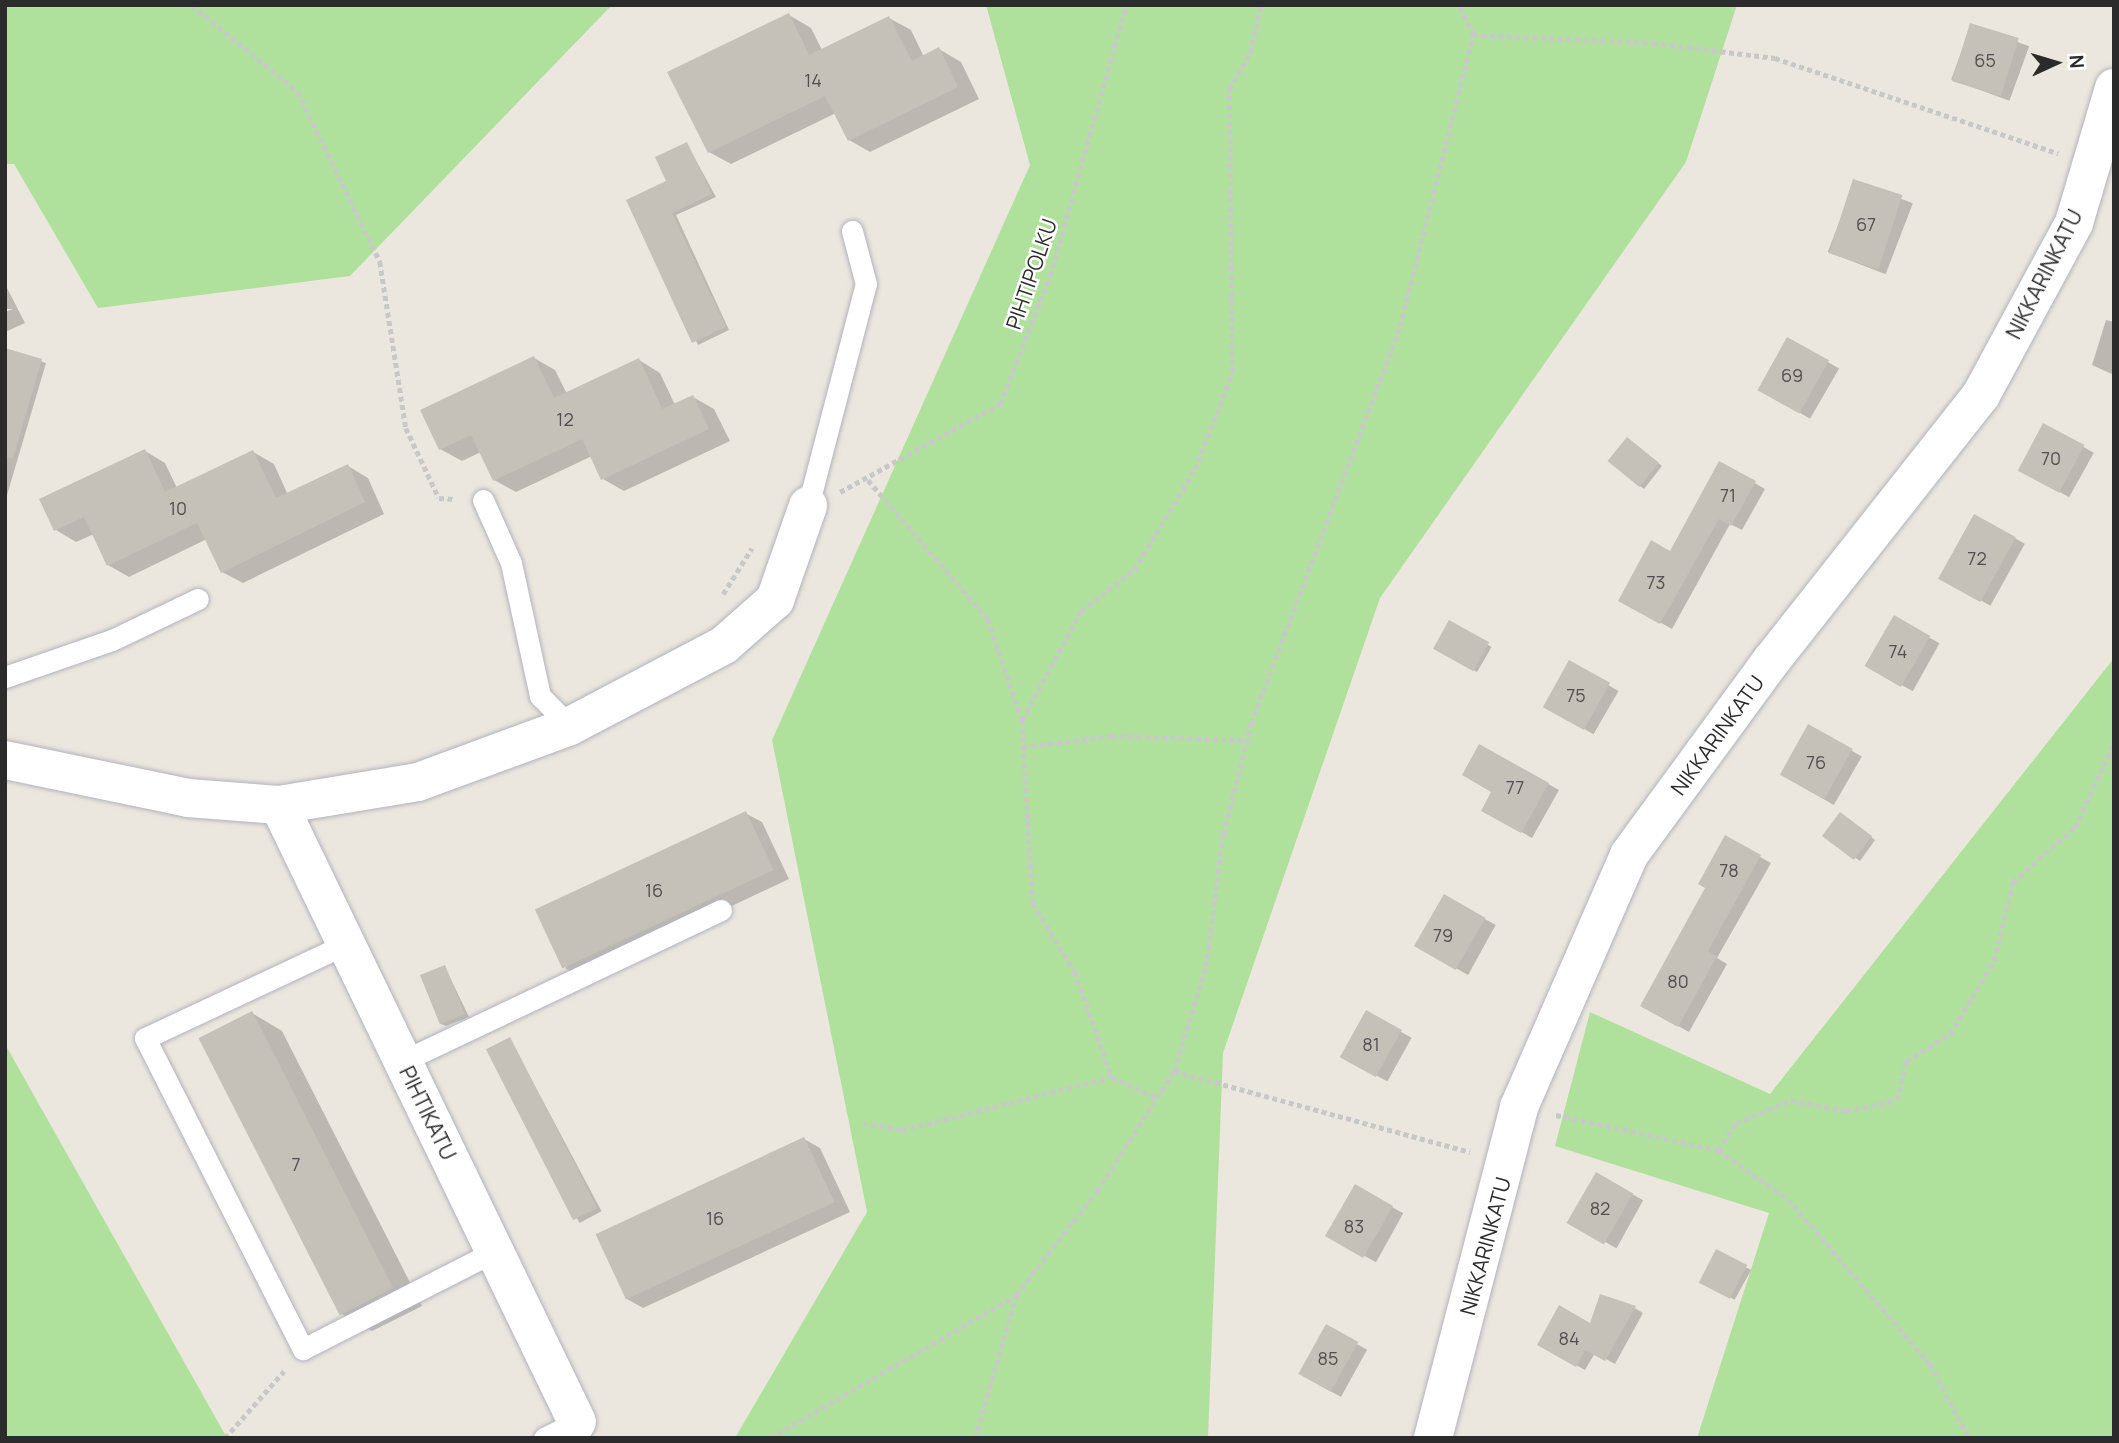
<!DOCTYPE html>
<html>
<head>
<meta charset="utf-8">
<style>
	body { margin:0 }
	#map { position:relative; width:2119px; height:1443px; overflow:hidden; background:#ece7de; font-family:Manrope,sans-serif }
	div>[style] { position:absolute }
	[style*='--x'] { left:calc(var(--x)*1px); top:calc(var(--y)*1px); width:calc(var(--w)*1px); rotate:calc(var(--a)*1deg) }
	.green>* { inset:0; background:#b0e19c }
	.shadow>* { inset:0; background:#0003; transform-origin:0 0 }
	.building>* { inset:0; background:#c5c1b9; transform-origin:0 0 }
	.path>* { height:4.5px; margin-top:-2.25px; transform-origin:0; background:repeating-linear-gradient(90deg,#c8c8c8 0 5px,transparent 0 8.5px) }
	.roads { filter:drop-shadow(0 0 2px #b1b3be) drop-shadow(0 0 2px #b1b3be) }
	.service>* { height:21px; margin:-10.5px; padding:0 10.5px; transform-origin:10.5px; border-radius:10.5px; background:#fff }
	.minor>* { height:38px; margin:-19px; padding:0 19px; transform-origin:19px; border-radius:19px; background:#fff }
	span { translate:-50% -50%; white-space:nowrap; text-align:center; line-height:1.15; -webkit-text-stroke:5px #fff; paint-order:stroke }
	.number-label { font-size:18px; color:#52504e }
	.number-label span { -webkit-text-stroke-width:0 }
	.street-label { font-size:21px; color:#2b2b2b }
	.frame { position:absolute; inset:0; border:7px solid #2b2b2b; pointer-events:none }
	.north { position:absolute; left:2021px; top:28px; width:70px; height:70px; -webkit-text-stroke:5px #fff; paint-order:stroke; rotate:86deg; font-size:19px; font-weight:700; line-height:28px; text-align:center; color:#2b2b2b }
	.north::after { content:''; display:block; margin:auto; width:24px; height:32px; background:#2b2b2b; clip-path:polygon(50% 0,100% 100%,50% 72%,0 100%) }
</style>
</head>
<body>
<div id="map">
	<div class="green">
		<i style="clip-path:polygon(5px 5px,612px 5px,350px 276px,98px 308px,14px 164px,5px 164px)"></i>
		<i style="clip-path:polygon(986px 5px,1737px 5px,1686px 162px,1380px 598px,1223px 1053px,1208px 1438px,735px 1438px,867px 1212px,772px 740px,1030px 165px)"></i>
		<i style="clip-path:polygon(2114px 658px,2114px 1438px,1697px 1438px,1769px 1213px,1555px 1146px,1590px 1012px,1770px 1094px)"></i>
		<i style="clip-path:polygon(5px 1044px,227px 1438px,5px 1438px)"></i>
	</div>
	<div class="shadow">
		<i style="clip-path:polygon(789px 15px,811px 28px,822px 50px,889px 18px,911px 30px,924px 57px,939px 49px,961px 62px,979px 99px,870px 152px,849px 140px,836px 113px,731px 164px,709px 152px)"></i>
		<i style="left:1971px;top:25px;width:62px;height:58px;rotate:20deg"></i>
		<i style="clip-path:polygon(687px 144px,716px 197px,676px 215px,729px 330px,698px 345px,628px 201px,668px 182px)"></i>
		<i style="left:1855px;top:181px;width:62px;height:76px;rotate:21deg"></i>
		<i style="clip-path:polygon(5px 284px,25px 323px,5px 332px,5px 312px,13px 309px,5px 309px)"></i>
		<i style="clip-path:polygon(2106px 320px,2114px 322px,2114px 375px,2092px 365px)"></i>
		<i style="left:1788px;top:339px;width:59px;height:58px;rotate:30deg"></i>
		<i style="clip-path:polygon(5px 350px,46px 363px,5px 502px)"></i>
		<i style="clip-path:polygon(534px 358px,555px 370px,567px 394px,639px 360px,660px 373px,675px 405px,693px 397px,714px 409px,730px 441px,624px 491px,603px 479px,592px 456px,516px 492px,494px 480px,481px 452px,462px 461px,440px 449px)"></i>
		<i style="left:2044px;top:425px;width:57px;height:51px;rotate:29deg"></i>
		<i style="clip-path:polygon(1632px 442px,1662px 466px,1644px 489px,1640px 486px)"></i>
		<i style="clip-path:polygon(145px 451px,165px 463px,177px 488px,253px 452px,274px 464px,288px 495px,348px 466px,368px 478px,384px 514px,243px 583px,222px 572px,207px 539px,129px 577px,108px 565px,94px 534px,76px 542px,56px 530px)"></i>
		<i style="clip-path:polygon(1720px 463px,1765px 489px,1742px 530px,1730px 524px,1672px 629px,1620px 600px,1671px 553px)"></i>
		<i style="left:1975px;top:516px;width:57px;height:71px;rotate:29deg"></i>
		<i style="left:1894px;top:618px;width:52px;height:55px;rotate:29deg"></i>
		<i style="left:1450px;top:623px;width:48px;height:29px;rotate:30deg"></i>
		<i style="left:1570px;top:663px;width:56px;height:50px;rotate:30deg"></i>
		<i style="left:1809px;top:726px;width:61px;height:56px;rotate:30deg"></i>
		<i style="clip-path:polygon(1480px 746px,1559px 790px,1532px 838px,1483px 810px,1494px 791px)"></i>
		<i style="clip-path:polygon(745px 813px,762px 822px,789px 879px,581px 977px,565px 968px)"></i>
		<i style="clip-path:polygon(1845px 817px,1875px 840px,1860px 861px,1825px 836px)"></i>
		<i style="clip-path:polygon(1726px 838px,1771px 863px,1717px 958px,1727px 964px,1689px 1032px,1642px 1006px,1707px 888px)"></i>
		<i style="left:1445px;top:897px;width:58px;height:57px;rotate:29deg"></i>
		<i style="clip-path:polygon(445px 967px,469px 1017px,446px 1026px,441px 1024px)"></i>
		<i style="clip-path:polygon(252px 1013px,282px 1031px,422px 1306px,372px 1331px,342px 1314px)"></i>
		<i style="left:1367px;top:1013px;width:51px;height:50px;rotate:29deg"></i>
		<i style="left:510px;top:1039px;width:195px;height:25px;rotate:62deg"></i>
		<i style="clip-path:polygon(804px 1139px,820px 1148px,850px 1212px,643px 1308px,627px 1299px)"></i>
		<i style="left:1596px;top:1174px;width:54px;height:55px;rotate:29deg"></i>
		<i style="left:1356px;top:1187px;width:54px;height:56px;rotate:29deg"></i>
		<i style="left:1717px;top:1251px;width:39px;height:34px;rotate:29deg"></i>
		<i style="clip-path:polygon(1635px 1308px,1643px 1313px,1615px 1364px,1595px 1353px,1585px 1370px,1539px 1345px)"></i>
		<i style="left:1326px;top:1327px;width:47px;height:54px;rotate:29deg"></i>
	</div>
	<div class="building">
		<i style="clip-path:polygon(789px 13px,809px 55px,889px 16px,912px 61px,939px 47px,958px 87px,848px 141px,825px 96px,708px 153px,667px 72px)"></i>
		<i style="left:1970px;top:23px;width:51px;height:61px;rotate:17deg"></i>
		<i style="clip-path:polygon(687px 142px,712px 194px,672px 213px,726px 327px,692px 343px,626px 200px,666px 181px,655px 157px)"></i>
		<i style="left:1853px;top:179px;width:52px;height:78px;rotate:18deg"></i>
		<i style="left:1787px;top:337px;width:48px;height:61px;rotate:29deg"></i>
		<i style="clip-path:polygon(5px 348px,42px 359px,13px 458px,5px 457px)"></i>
		<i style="clip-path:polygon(534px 356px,554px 398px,639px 358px,662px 409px,693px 395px,709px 429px,601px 480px,582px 439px,493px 481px,471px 435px,439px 450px,420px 410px)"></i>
		<i style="left:2043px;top:423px;width:47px;height:54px;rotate:28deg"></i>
		<i style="left:1627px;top:437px;width:41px;height:31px;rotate:39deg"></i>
		<i style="clip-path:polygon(145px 449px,165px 492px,253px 450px,276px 498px,348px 464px,365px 502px,221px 573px,197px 523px,107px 566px,84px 517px,54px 531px,39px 499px)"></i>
		<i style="clip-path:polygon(1719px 461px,1756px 481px,1731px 526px,1719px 519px,1660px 624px,1618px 601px,1651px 540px,1670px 551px)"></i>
		<i style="left:1974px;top:514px;width:48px;height:74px;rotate:29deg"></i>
		<i style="left:1894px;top:615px;width:42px;height:59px;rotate:30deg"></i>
		<i style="left:1449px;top:620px;width:46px;height:33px;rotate:29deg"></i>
		<i style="left:1569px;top:660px;width:47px;height:54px;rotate:29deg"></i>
		<i style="left:1808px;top:724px;width:51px;height:58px;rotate:29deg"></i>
		<i style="clip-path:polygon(1479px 744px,1549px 783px,1521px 833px,1481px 811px,1491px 792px,1462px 775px)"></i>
		<i style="left:746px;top:811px;width:65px;height:233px;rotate:65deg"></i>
		<i style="left:1840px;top:812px;width:40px;height:30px;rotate:37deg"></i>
		<i style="clip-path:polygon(1725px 835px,1761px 855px,1708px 951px,1717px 956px,1678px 1027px,1640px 1006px,1705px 888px,1698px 884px)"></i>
		<i style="left:1444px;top:894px;width:48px;height:60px;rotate:30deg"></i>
		<i style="left:445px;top:965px;width:53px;height:27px;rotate:68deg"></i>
		<i style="left:1366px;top:1010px;width:41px;height:54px;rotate:29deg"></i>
		<i style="left:252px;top:1011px;width:311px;height:60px;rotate:63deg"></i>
		<i style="left:510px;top:1037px;width:192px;height:27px;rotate:63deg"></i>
		<i style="left:804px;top:1137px;width:72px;height:230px;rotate:65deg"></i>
		<i style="left:1596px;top:1172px;width:43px;height:59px;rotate:30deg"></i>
		<i style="left:1355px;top:1184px;width:44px;height:60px;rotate:30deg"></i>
		<i style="left:1716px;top:1249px;width:35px;height:38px;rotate:27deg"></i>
		<i style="clip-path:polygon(1600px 1294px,1636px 1306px,1605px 1361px,1585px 1350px,1576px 1367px,1537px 1345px,1559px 1305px,1590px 1323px)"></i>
		<i style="left:1326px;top:1324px;width:37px;height:57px;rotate:29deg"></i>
	</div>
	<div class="path">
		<i style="--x:192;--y:5;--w:137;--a:39.4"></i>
		<i style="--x:298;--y:92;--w:189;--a:64.2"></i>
		<i style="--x:380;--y:262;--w:168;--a:81.1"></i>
		<i style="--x:406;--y:428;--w:77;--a:64.8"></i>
		<i style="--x:439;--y:498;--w:16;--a:4"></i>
		<i style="--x:1473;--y:35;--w:180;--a:2.5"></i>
		<i style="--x:1653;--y:43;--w:123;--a:7"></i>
		<i style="--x:1775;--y:58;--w:299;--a:18.6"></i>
		<i style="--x:868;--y:480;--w:184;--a:49.2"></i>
		<i style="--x:988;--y:619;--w:107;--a:71.4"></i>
		<i style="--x:1022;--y:720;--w:183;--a:86.6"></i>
		<i style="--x:1033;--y:903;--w:81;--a:58.7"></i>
		<i style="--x:1075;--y:972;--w:111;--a:70.6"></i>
		<i style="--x:1112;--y:1077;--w:50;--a:25"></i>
		<i style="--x:840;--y:492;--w:183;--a:-28.8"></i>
		<i style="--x:1000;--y:404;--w:137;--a:-68.7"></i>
		<i style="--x:1050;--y:276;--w:281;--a:-74.3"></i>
		<i style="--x:723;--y:594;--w:54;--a:-57.8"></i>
		<i style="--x:1022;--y:720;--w:124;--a:-61.6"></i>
		<i style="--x:1081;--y:611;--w:67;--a:-37.7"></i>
		<i style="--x:1134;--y:570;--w:118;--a:-58.9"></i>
		<i style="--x:1195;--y:469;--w:103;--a:-68.9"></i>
		<i style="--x:1232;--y:373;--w:284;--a:-90.6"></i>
		<i style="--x:1229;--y:89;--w:42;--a:-59.7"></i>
		<i style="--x:1250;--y:53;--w:49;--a:-77.1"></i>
		<i style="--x:1023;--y:747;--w:89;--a:-7.1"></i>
		<i style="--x:1111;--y:736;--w:136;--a:1.7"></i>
		<i style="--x:1174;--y:1071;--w:307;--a:15.3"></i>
		<i style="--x:1556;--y:1115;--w:166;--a:12.2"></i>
		<i style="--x:1718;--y:1150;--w:85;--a:35"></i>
		<i style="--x:1788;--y:1199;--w:218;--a:49.3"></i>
		<i style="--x:1930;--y:1364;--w:84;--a:62.2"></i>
		<i style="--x:863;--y:1123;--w:40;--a:10"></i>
		<i style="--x:902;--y:1130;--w:217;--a:-14.2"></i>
		<i style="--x:1718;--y:1150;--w:32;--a:-56"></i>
		<i style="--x:1736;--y:1123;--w:60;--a:-22.7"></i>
		<i style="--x:1791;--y:1100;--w:56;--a:11.3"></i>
		<i style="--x:1846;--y:1111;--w:52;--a:-12.2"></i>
		<i style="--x:1897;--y:1100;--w:40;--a:-77"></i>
		<i style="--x:1906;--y:1061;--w:52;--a:-31.5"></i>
		<i style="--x:1950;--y:1034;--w:85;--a:-58.9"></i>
		<i style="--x:1994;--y:961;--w:81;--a:-76.5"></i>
		<i style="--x:2013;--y:882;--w:83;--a:-41.6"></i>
		<i style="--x:2075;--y:827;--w:93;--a:-65.1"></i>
		<i style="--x:225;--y:1438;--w:89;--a:-48.6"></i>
		<i style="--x:770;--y:1438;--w:283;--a:-30.1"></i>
		<i style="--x:975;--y:1438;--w:149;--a:-74"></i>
		<i style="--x:1016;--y:1295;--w:132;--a:-52.1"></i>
		<i style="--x:1097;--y:1191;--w:143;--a:-57.3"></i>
		<i style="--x:1174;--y:1071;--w:110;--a:-73.1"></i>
		<i style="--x:1206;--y:966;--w:133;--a:-82.7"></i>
		<i style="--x:1223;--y:834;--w:114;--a:-75.8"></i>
		<i style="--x:1251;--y:723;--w:424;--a:-69.4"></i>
		<i style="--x:1400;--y:326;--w:300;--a:-75.9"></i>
		<i style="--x:1473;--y:35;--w:33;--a:-115"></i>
	</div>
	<div class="roads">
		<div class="service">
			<i style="--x:483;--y:500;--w:69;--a:66"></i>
			<i style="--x:511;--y:563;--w:136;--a:77.7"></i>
			<i style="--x:540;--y:696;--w:42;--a:45"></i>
			<i style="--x:808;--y:506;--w:229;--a:-75.4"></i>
			<i style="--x:866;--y:284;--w:55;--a:-104.8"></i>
			<i style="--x:5;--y:677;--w:113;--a:-19.1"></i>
			<i style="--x:112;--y:640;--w:95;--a:-25.5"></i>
			<i style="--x:346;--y:944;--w:222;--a:154.9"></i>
			<i style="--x:145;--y:1038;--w:349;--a:63.1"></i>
			<i style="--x:303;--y:1349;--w:216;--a:-27"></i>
			<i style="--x:403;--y:1061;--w:352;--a:-25.4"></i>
			<i style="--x:544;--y:1438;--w:37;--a:-26"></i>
			<i style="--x:577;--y:1422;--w:9;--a:63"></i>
		</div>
		<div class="minor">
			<i style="--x:5;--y:760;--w:187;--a:11.7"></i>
			<i style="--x:188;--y:798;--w:91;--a:4.4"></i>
			<i style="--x:279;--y:805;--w:141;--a:-9.4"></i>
			<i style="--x:418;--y:782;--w:162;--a:-20.2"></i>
			<i style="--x:570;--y:726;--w:174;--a:-27.7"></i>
			<i style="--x:724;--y:645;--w:68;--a:-41.4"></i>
			<i style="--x:775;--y:600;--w:100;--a:-70.7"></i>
			<i style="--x:279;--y:805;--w:685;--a:64.22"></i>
			<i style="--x:1433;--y:1438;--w:342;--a:-75.4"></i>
			<i style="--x:1519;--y:1107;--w:275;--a:-66.4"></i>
			<i style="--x:1629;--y:855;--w:240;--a:-53.8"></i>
			<i style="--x:1771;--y:661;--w:339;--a:-51.7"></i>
			<i style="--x:1981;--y:395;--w:196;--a:-61.6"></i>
			<i style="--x:2074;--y:223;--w:141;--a:-73.5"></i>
		</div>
	</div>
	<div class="number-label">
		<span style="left:1985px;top:60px">65</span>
		<span style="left:813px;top:80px">14</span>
		<span style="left:1866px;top:224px">67</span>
		<span style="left:1792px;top:375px">69</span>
		<span style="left:565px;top:419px">12</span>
		<span style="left:2051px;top:458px">70</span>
		<span style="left:1728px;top:495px">71</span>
		<span style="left:178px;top:508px">10</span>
		<span style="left:1977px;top:558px">72</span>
		<span style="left:1656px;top:582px">73</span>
		<span style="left:1898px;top:651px">74</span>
		<span style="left:1576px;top:695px">75</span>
		<span style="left:1816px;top:762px">76</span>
		<span style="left:1515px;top:787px">77</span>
		<span style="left:1729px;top:870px">78</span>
		<span style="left:654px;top:890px">16</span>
		<span style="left:1443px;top:935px">79</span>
		<span style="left:1678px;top:981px">80</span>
		<span style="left:1371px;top:1044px">81</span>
		<span style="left:296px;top:1164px">7</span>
		<span style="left:1600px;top:1208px">82</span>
		<span style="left:715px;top:1218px">16</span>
		<span style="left:1354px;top:1226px">83</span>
		<span style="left:1569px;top:1338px">84</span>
		<span style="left:1328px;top:1358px">85</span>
	</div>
	<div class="street-label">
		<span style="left:1031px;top:274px;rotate:-71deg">PIHTIPOLKU</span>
		<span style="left:2044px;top:274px;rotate:-63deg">NIKKARINKATU</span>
		<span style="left:1717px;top:735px;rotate:-54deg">NIKKARINKATU</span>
		<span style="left:428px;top:1113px;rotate:64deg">PIHTIKATU</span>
		<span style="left:1485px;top:1246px;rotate:-75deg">NIKKARINKATU</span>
	</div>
	<div class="frame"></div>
	<div class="north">N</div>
</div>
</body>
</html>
